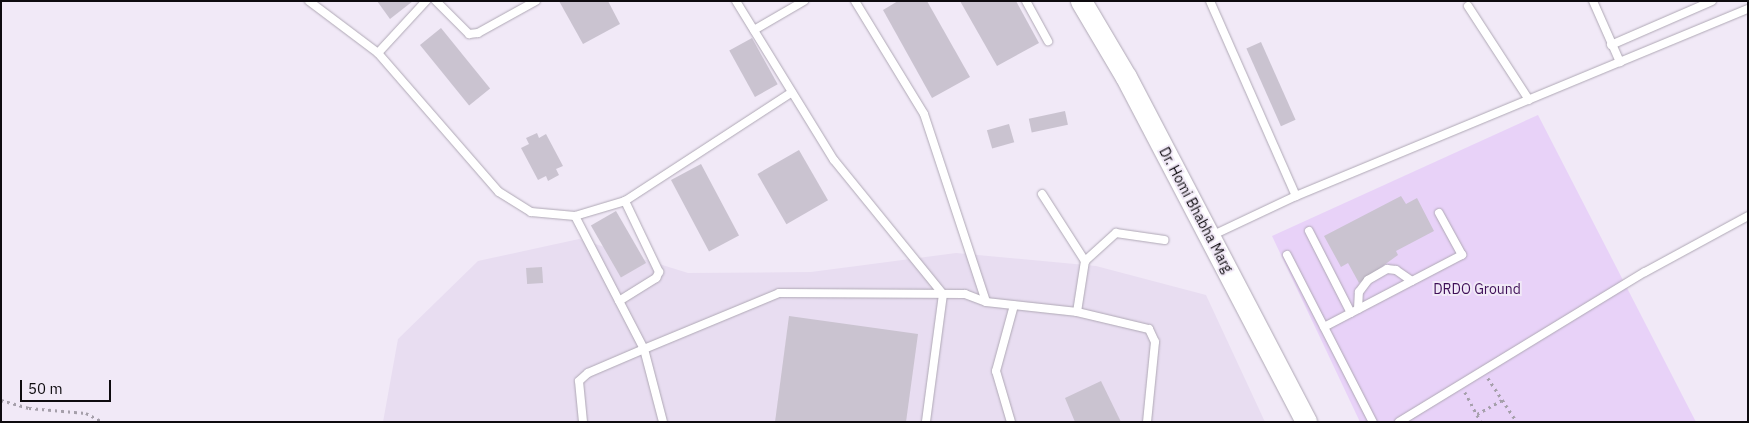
<!DOCTYPE html>
<html>
<head>
<meta charset="utf-8">
<style>
	body { margin:0 }
	#map { position:relative; width:1749px; height:423px; overflow:hidden; background:#f1e9f7; font-family:"IBM Plex Sans",sans-serif }
	div>[style] { position:absolute }
	[style*='--x'] { left:calc(var(--x)*1px); top:calc(var(--y)*1px); width:calc(var(--w)*1px); rotate:calc(var(--a)*1deg) }
	.built>* { inset:0; background:#e8ddf1 }
	.green>* { inset:0; background:#e8d2f8 }
	.building>* { inset:0; background:#cac3d0; transform-origin:0 0 }
	.path>* { height:2.5px; margin-top:-1.25px; transform-origin:0; background:repeating-linear-gradient(90deg,#a59faa 0 2.5px,transparent 0 6.5px) }
	.roads { filter:drop-shadow(0 0 1px #afa8b5) drop-shadow(0 0 1px #afa8b5) }
	.lane>* { height:8px; margin:-4px; padding:0 4px; transform-origin:4px; border-radius:4px; background:#fff }
	.secondary>* { height:21px; margin:-10.5px; padding:0 10.5px; transform-origin:10.5px; border-radius:10.5px; background:#fff }
	span { translate:-50% -50%; white-space:nowrap; text-align:center; line-height:1.15; -webkit-text-stroke:4px #f1e9f7; paint-order:stroke }
	.street-label { font-size:14px; color:#0e0b0f }
	.park-label { font-size:14px; color:#3f1058 }
	.frame { position:absolute; inset:0; border:2px solid #0e0b0f; pointer-events:none }
	.scale { position:absolute; left:20px; top:380px; width:91px; height:22px; box-sizing:border-box; border:2px solid #0e0b0f; border-top:0; padding-left:6px; font-size:15px; line-height:18px; white-space:nowrap; color:#0e0b0f; -webkit-text-stroke:4px #f1e9f7; paint-order:stroke }
</style>
</head>
<body>
<div id="map">
	<div class="built">
		<i style="clip-path:polygon(579px 239px,688px 273px,811px 272px,956px 253px,1096px 266px,1206px 295px,1265px 422px,383px 422px,398px 339px,478px 261px)"></i>
	</div>
	<div class="green">
		<i style="clip-path:polygon(1538px 115px,1696px 422px,1360px 422px,1272px 236px)"></i>
	</div>
	<div class="building">
		<i style="clip-path:polygon(377px 1px,413px 1px,390px 19px)"></i>
		<i style="clip-path:polygon(559px 1px,608px 1px,620px 24px,583px 44px)"></i>
		<i style="clip-path:polygon(898px 1px,927px 1px,970px 77px,932px 98px,883px 10px)"></i>
		<i style="clip-path:polygon(960px 1px,1016px 1px,1039px 43px,997px 66px)"></i>
		<i style="left:441px;top:28px;width:78px;height:27px;rotate:51deg"></i>
		<i style="left:752px;top:38px;width:53px;height:26px;rotate:61deg"></i>
		<i style="left:1261px;top:42px;width:85px;height:16px;rotate:66deg"></i>
		<i style="left:1065px;top:111px;width:14px;height:37px;rotate:78deg"></i>
		<i style="left:1009px;top:124px;width:19px;height:23px;rotate:74deg"></i>
		<i style="clip-path:polygon(537px 133px,539px 138px,546px 134px,563px 166px,556px 169px,559px 175px,548px 181px,546px 176px,538px 180px,521px 148px,529px 144px,526px 138px)"></i>
		<i style="left:799px;top:150px;width:58px;height:48px;rotate:60deg"></i>
		<i style="left:701px;top:164px;width:81px;height:34px;rotate:62deg"></i>
		<i style="clip-path:polygon(1401px 196px,1406px 204px,1417px 198px,1434px 231px,1396px 251px,1398px 255px,1359px 283px,1348px 263px,1341px 267px,1324px 236px)"></i>
		<i style="left:616px;top:211px;width:60px;height:29px;rotate:60deg"></i>
		<i style="left:542px;top:267px;width:16px;height:16px;rotate:86deg"></i>
		<i style="clip-path:polygon(789px 316px,918px 334px,906px 422px,775px 422px)"></i>
		<i style="clip-path:polygon(1101px 381px,1121px 422px,1075px 422px,1065px 398px)"></i>
	</div>
	<div class="path">
		<i style="--x:1488;--y:378;--w:53;--a:56.6"></i>
		<i style="--x:1465;--y:392;--w:34;--a:62"></i>
		<i style="--x:1;--y:400;--w:29;--a:16"></i>
		<i style="--x:29;--y:408;--w:57;--a:5"></i>
		<i style="--x:86;--y:413;--w:19;--a:28"></i>
		<i style="--x:1477;--y:414;--w:29;--a:-29"></i>
	</div>
	<div class="roads">
		<div class="lane">
			<i style="--x:309;--y:1;--w:86;--a:37"></i>
			<i style="--x:378;--y:53;--w:184;--a:49"></i>
			<i style="--x:499;--y:192;--w:38;--a:32"></i>
			<i style="--x:531;--y:212;--w:44;--a:5.2"></i>
			<i style="--x:575;--y:216;--w:150;--a:62.6"></i>
			<i style="--x:644;--y:349;--w:146;--a:-22.5"></i>
			<i style="--x:779;--y:293;--w:186;--a:0.3"></i>
			<i style="--x:965;--y:294;--w:22;--a:21"></i>
			<i style="--x:986;--y:302;--w:92;--a:6.3"></i>
			<i style="--x:1077;--y:312;--w:74;--a:13.3"></i>
			<i style="--x:1149;--y:329;--w:14;--a:65"></i>
			<i style="--x:1155;--y:342;--w:80;--a:95.7"></i>
			<i style="--x:436;--y:1;--w:47;--a:45"></i>
			<i style="--x:469;--y:34;--w:9;--a:-6"></i>
			<i style="--x:478;--y:33;--w:66;--a:-28.9"></i>
			<i style="--x:736;--y:1;--w:187;--a:58.4"></i>
			<i style="--x:834;--y:160;--w:173;--a:50.9"></i>
			<i style="--x:943;--y:294;--w:129;--a:97.6"></i>
			<i style="--x:855;--y:1;--w:132;--a:58.6"></i>
			<i style="--x:924;--y:114;--w:198;--a:71.7"></i>
			<i style="--x:1026;--y:1;--w:46;--a:61.2"></i>
			<i style="--x:1210;--y:1;--w:213;--a:66.2"></i>
			<i style="--x:1593;--y:1;--w:67;--a:66.1"></i>
			<i style="--x:1468;--y:6;--w:112;--a:57"></i>
			<i style="--x:754;--y:30;--w:58;--a:-30.1"></i>
			<i style="--x:1611;--y:45;--w:110;--a:-23.5"></i>
			<i style="--x:378;--y:53;--w:71;--a:-47.3"></i>
			<i style="--x:1042;--y:194;--w:80;--a:57.3"></i>
			<i style="--x:575;--y:216;--w:52;--a:-16.7"></i>
			<i style="--x:625;--y:201;--w:199;--a:-33.1"></i>
			<i style="--x:1309;--y:231;--w:92;--a:62.9"></i>
			<i style="--x:1211;--y:236;--w:94;--a:-25.2"></i>
			<i style="--x:1296;--y:196;--w:489;--a:-22.5"></i>
			<i style="--x:1287;--y:255;--w:188;--a:62.8"></i>
			<i style="--x:619;--y:301;--w:44;--a:-31.9"></i>
			<i style="--x:656;--y:278;--w:7;--a:-63"></i>
			<i style="--x:659;--y:272;--w:79;--a:-115.6"></i>
			<i style="--x:1358;--y:309;--w:17;--a:-87"></i>
			<i style="--x:1359;--y:292;--w:15;--a:-53"></i>
			<i style="--x:1368;--y:280;--w:22;--a:-30"></i>
			<i style="--x:1387;--y:269;--w:9;--a:6"></i>
			<i style="--x:1396;--y:270;--w:19;--a:35"></i>
			<i style="--x:1077;--y:312;--w:52;--a:-81.1"></i>
			<i style="--x:1085;--y:261;--w:42;--a:-42.1"></i>
			<i style="--x:1116;--y:233;--w:49;--a:8.3"></i>
			<i style="--x:1324;--y:327;--w:156;--a:-27.6"></i>
			<i style="--x:1462;--y:255;--w:48;--a:-118.7"></i>
			<i style="--x:583;--y:422;--w:41;--a:-95.6"></i>
			<i style="--x:579;--y:381;--w:12;--a:-42"></i>
			<i style="--x:588;--y:373;--w:61;--a:-23.2"></i>
			<i style="--x:644;--y:349;--w:75;--a:75.4"></i>
			<i style="--x:1011;--y:422;--w:53;--a:-106.4"></i>
			<i style="--x:996;--y:371;--w:68;--a:-74.7"></i>
			<i style="--x:1399;--y:422;--w:288;--a:-31.4"></i>
			<i style="--x:1645;--y:272;--w:117;--a:-28.5"></i>
		</div>
		<div class="secondary">
			<i style="--x:1081;--y:1;--w:88;--a:59.4"></i>
			<i style="--x:1126;--y:77;--w:389;--a:62.4"></i>
		</div>
	</div>
	<div class="street-label">
		<span style="left:1196px;top:210px;rotate:62deg">Dr. Homi Bhabha Marg</span>
	</div>
	<div class="park-label">
		<span style="left:1477px;top:289px">DRDO Ground</span>
	</div>
	<div class="frame"></div>
	<div class="scale">50 m</div>
</div>
</body>
</html>
